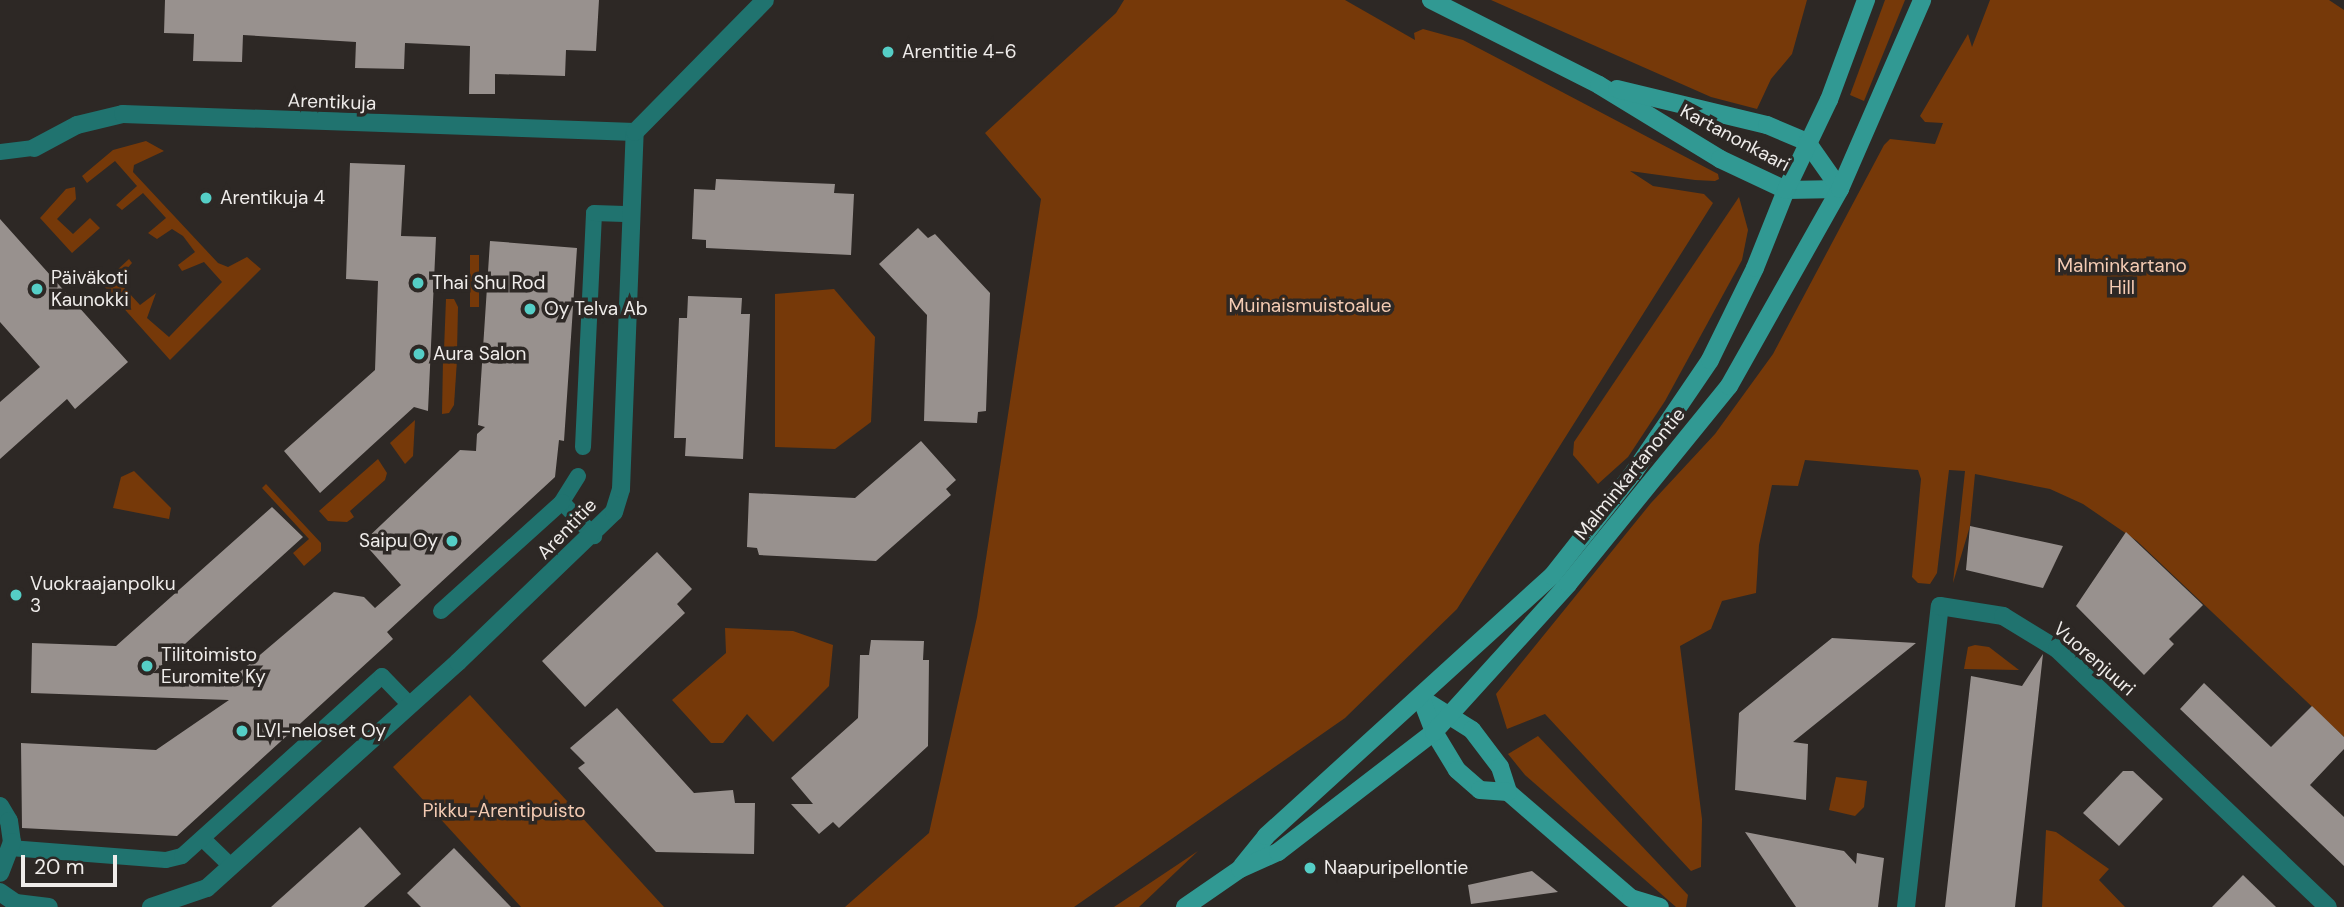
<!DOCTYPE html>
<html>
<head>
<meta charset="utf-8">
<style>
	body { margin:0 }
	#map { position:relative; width:2344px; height:907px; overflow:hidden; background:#2d2825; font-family:"DM Sans",sans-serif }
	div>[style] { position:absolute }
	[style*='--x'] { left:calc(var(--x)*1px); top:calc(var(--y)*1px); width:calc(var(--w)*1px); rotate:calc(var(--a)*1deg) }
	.green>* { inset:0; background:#763909; transform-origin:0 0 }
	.building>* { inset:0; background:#98918e }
	.lane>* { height:16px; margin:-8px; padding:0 8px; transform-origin:8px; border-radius:8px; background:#20736f }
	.street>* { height:18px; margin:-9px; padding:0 9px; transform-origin:9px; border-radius:9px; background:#20736f }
	.secondary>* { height:18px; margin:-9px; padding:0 9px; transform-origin:9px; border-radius:9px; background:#319993 }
	.dots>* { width:19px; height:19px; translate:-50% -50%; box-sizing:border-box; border:4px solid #2d2825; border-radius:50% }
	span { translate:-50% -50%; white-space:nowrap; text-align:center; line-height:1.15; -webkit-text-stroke:7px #2d2825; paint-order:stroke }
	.poi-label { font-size:19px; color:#efecea }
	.left { translate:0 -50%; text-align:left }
	.right { translate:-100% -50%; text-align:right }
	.street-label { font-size:19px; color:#efecea }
	.park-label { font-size:19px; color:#f4cbb3 }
	.scale { position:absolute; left:21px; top:855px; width:96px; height:32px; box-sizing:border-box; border:4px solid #efecea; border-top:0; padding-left:9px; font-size:21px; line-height:24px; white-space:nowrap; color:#efecea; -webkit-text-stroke:5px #2d2825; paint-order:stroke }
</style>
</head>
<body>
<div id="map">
	<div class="green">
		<i style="clip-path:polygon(1124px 0,1345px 0,1415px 40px,1414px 33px,1423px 29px,1463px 40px,1718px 174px,1719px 179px,1715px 181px,1695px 180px,1630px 171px,1653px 186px,1704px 194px,1713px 203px,1457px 609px,1345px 718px,1074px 907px,845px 907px,929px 833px,977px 617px,1041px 199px,985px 133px,1116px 13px)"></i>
		<i style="clip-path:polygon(1491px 0,1807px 0,1792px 54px,1771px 79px,1757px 109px,1711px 97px)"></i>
		<i style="clip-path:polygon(1885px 0,1905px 0,1864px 101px,1850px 95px)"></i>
		<i style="clip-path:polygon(1990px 0,2329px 0,2344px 10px,2344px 737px,2137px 541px,2083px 504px,2050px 489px,1975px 474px,1970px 526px,1953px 583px,1965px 471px,1949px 470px,1937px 573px,1930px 584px,1918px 583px,1912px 577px,1921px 479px,1918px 470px,1805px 460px,1798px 486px,1772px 485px,1759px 545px,1756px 593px,1722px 601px,1711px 629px,1680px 646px,1702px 819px,1701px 867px,1691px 871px,1545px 714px,1507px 729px,1496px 694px,1651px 503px,1715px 434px,1773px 354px,1884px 145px,1890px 139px,1935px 144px,1943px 123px,1925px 122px,1920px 116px,1968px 34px,1972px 47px)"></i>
		<i style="clip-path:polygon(146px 141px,164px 151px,134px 165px,133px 172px,218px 263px,228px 267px,247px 257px,261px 269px,170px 360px,102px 284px,129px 259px,132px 263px,117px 280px,140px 305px,156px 293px,147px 318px,169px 337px,222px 282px,204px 262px,182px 271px,178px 265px,195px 252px,183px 236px,172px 229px,157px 239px,148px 233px,166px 218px,143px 193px,122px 210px,116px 205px,137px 186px,115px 161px,87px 183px,82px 176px,113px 150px)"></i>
		<i style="clip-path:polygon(75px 187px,76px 199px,57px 219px,73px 234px,90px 218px,100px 228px,72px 253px,40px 218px,66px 189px)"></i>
		<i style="clip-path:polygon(1739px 197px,1748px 230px,1742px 260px,1665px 401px,1628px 457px,1598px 484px,1573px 455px,1574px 442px)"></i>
		<i style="left:470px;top:255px;width:9px;height:52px"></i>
		<i style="clip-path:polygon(834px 289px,875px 337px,871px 422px,835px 449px,775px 447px,775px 294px)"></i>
		<i style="clip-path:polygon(446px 299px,454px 299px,458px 307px,457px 351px,444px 350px)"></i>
		<i style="clip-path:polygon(443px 360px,457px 360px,454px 405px,449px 413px,442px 414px)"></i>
		<i style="clip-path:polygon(415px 420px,413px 456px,405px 464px,390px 443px)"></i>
		<i style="clip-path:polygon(378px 459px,387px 473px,385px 480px,350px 511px,354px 517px,347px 522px,328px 521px,319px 511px)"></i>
		<i style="clip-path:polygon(134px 471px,171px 508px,169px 519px,113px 508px,121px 477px)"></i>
		<i style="clip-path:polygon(266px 484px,321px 543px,321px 551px,304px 566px,293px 553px,309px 539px,262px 488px)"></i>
		<i style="clip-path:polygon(725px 628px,793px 631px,833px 645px,829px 686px,773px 742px,747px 714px,723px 743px,711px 743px,672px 700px,726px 653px)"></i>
		<i style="clip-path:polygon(1975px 645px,1989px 647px,2019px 670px,1964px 669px,1968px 647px)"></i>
		<i style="clip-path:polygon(470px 695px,664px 907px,521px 907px,393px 767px)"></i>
		<i style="clip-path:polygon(1538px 736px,1688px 895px,1686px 907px,1676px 907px,1525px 775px,1508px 754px)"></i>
		<i style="clip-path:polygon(1836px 777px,1867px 781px,1864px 807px,1855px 816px,1829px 810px)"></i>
		<i style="clip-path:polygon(2046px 830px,2056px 832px,2109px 869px,2099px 880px,2125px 907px,2042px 907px)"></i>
		<i style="clip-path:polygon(1198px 851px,1139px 907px,1114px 907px)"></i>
	</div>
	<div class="building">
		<i style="clip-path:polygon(165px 0,599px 0,596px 51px,566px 50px,565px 76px,495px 74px,495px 94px,469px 94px,470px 46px,405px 43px,404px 69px,355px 68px,356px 42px,243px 35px,242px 62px,193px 61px,194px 34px,164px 33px)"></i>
		<i style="clip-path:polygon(350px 163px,405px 165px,401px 236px,436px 237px,428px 411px,414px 407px,320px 493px,284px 451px,375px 370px,378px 281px,346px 279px)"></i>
		<i style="clip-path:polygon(716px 179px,835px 184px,834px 193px,854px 194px,851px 255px,706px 248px,706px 240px,692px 239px,694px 189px,715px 190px)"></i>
		<i style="clip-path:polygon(0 219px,128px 362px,75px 409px,67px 399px,0 459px,0 402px,40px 367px,0 322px)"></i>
		<i style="clip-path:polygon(918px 228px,928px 238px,935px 234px,990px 293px,986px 411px,978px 412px,977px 423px,924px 421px,927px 315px,879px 264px)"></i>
		<i style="clip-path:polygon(490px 241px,577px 248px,564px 441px,559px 440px,555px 477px,387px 632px,393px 639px,177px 836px,22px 828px,21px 743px,156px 750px,229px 700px,31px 693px,32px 643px,116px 646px,272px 507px,303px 537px,153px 673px,235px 676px,334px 592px,364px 597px,375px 608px,401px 585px,363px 542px,460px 450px,476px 451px,477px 434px,485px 427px,478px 425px)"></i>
		<i style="clip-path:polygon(688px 296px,742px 298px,741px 314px,750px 314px,743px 459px,685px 456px,686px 438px,674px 438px,679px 318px,687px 318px)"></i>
		<i style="clip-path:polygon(921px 441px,956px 480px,946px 489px,951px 495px,876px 561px,759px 555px,757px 548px,747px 547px,749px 493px,855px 498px)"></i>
		<i style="clip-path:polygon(1970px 526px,2063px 546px,2043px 588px,1966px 570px)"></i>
		<i style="clip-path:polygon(2126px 532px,2203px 605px,2169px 639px,2174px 644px,2144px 675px,2076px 606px)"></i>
		<i style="clip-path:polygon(657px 552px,692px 589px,677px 604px,685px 613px,585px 707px,542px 661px)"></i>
		<i style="clip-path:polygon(1832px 638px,1916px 643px,1793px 742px,1808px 744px,1806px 800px,1735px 790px,1739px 713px)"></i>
		<i style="clip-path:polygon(871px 640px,924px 641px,923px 660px,929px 660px,928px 746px,839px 828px,833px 822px,819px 834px,791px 804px,813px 804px,791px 778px,858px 718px,860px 655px,869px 655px)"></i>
		<i style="clip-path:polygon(2043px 654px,2015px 907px,1945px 907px,1971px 676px,2022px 686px)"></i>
		<i style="clip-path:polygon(2204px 683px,2271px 747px,2312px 706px,2344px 737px,2344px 749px,2310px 785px,2344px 817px,2344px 866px,2180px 709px)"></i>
		<i style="clip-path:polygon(617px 708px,694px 793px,733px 790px,735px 803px,755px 803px,754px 854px,656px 852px,578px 768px,585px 763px,570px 748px)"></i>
		<i style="clip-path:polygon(2123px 771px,2133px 771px,2163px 799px,2119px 846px,2083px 813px)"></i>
		<i style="clip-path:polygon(360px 827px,401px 874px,364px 907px,271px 907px)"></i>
		<i style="clip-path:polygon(1745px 832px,1844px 851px,1856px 864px,1857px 853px,1884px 858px,1878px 907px,1796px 907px)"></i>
		<i style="clip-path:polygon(454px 848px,511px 907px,421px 907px,407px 893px)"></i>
		<i style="clip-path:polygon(1532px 871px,1558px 892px,1471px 904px,1468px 885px)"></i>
		<i style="clip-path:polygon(2243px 875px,2276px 907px,2212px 907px)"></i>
	</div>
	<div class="lane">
		<i style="--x:0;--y:152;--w:34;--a:-7"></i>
		<i style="--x:583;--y:447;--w:234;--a:-87.3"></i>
		<i style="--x:594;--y:213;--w:38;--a:2"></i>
		<i style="--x:578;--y:476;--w:31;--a:122"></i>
		<i style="--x:562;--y:502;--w:47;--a:46.7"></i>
		<i style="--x:441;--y:611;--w:163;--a:-42"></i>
		<i style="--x:204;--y:840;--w:37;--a:44"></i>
		<i style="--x:10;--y:848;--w:156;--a:4.4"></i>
		<i style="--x:166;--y:860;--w:16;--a:-14"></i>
		<i style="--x:182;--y:856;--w:269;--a:-42"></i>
		<i style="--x:382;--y:676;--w:40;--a:46"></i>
	</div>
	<div class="street">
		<i style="--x:34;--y:148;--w:49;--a:-28.1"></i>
		<i style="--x:77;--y:125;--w:47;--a:-13.4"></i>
		<i style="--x:123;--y:114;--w:512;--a:2.01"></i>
		<i style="--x:0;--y:806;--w:17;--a:59"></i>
		<i style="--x:9;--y:821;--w:21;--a:82"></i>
		<i style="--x:12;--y:842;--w:33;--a:111"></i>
		<i style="--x:0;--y:892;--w:19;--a:35"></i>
		<i style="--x:16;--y:903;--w:33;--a:7"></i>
		<i style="--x:151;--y:907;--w:59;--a:-18.7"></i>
		<i style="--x:207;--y:888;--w:338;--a:-42"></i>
		<i style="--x:458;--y:662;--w:216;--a:-43.9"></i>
		<i style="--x:614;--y:512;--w:24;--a:-73"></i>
		<i style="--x:621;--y:489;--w:357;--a:-87.8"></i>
		<i style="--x:635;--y:132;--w:185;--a:-45.4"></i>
		<i style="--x:1906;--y:907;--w:303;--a:-83.6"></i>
		<i style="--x:1940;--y:606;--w:64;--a:9"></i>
		<i style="--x:2003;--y:616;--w:63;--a:31.4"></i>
		<i style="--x:2057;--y:649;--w:374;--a:43.6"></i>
	</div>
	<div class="secondary">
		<i style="--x:1431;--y:0;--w:188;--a:26.8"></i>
		<i style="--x:1599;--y:85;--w:142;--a:31.4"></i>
		<i style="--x:1720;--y:159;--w:73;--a:25.2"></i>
		<i style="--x:1786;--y:190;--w:54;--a:-1.1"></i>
		<i style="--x:1617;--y:89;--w:154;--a:13.5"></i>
		<i style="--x:1767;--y:125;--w:43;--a:23"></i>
		<i style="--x:1807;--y:142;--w:57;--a:54.9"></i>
		<i style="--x:1421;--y:698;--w:60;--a:32.1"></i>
		<i style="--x:1472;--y:730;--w:46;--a:52.9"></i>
		<i style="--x:1500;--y:767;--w:26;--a:72"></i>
		<i style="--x:1508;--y:792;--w:162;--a:40.8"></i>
		<i style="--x:1631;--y:898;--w:30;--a:17"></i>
		<i style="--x:1421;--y:698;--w:36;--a:69"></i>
		<i style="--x:1434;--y:732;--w:44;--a:58.8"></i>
		<i style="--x:1457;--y:770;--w:30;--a:41"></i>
		<i style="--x:1480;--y:790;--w:28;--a:4"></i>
		<i style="--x:1242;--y:866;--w:38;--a:-51"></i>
		<i style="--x:1266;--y:836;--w:387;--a:-42.3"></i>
		<i style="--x:1552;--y:576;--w:132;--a:-51.7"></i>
		<i style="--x:1634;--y:472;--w:135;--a:-55.8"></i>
		<i style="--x:1710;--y:360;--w:102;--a:-63.9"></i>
		<i style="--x:1755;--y:268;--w:84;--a:-68.3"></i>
		<i style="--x:1786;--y:190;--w:100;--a:-64.5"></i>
		<i style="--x:1829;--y:100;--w:107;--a:-69.7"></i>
		<i style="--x:1185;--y:907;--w:67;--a:-34.6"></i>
		<i style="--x:1240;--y:869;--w:42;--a:-24.1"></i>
		<i style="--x:1278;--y:852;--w:197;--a:-37.6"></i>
		<i style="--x:1434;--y:732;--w:200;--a:-47.8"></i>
		<i style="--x:1568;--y:584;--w:255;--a:-50.9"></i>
		<i style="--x:1729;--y:386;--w:226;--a:-60.6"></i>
		<i style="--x:1840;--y:189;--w:206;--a:-66.5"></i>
	</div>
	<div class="dots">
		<i style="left:888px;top:52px;background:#55cec6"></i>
		<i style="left:206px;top:198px;background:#55cec6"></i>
		<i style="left:418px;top:283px;background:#55cec6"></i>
		<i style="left:37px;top:289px;background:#55cec6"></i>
		<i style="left:530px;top:309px;background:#55cec6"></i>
		<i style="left:419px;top:354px;background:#55cec6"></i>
		<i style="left:452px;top:541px;background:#55cec6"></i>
		<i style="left:16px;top:595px;background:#55cec6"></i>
		<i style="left:147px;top:666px;background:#55cec6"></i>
		<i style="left:242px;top:731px;background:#55cec6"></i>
		<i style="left:1310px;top:868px;background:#55cec6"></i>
	</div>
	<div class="poi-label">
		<span class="left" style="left:902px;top:52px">Arentitie 4-6</span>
		<span class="left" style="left:220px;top:198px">Arentikuja 4</span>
		<span class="left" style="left:51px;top:289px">Päiväkoti<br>Kaunokki</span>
		<span class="left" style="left:432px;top:283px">Thai Shu Rod</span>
		<span class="left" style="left:544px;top:309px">Oy Telva Ab</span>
		<span class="left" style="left:433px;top:354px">Aura Salon</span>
		<span class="right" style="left:438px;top:541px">Saipu Oy</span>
		<span class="left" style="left:30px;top:595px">Vuokraajanpolku<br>3</span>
		<span class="left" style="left:161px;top:666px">Tilitoimisto<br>Euromite Ky</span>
		<span class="left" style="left:256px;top:731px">LVI-neloset Oy</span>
		<span class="left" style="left:1324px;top:868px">Naapuripellontie</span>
	</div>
	<div class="street-label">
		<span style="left:332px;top:102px;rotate:2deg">Arentikuja</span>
		<span style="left:1735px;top:138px;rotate:28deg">Kartanonkaari</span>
		<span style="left:1630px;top:474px;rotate:-51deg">Malminkartanontie</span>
		<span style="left:567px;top:529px;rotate:-46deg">Arentitie</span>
		<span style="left:2094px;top:659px;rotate:41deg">Vuorenjuuri</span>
	</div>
	<div class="park-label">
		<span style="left:2122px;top:277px">Malminkartano<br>Hill</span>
		<span style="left:1310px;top:306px">Muinaismuistoalue</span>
		<span style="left:504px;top:811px">Pikku-Arentipuisto</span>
	</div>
	<div class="scale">20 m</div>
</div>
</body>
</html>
